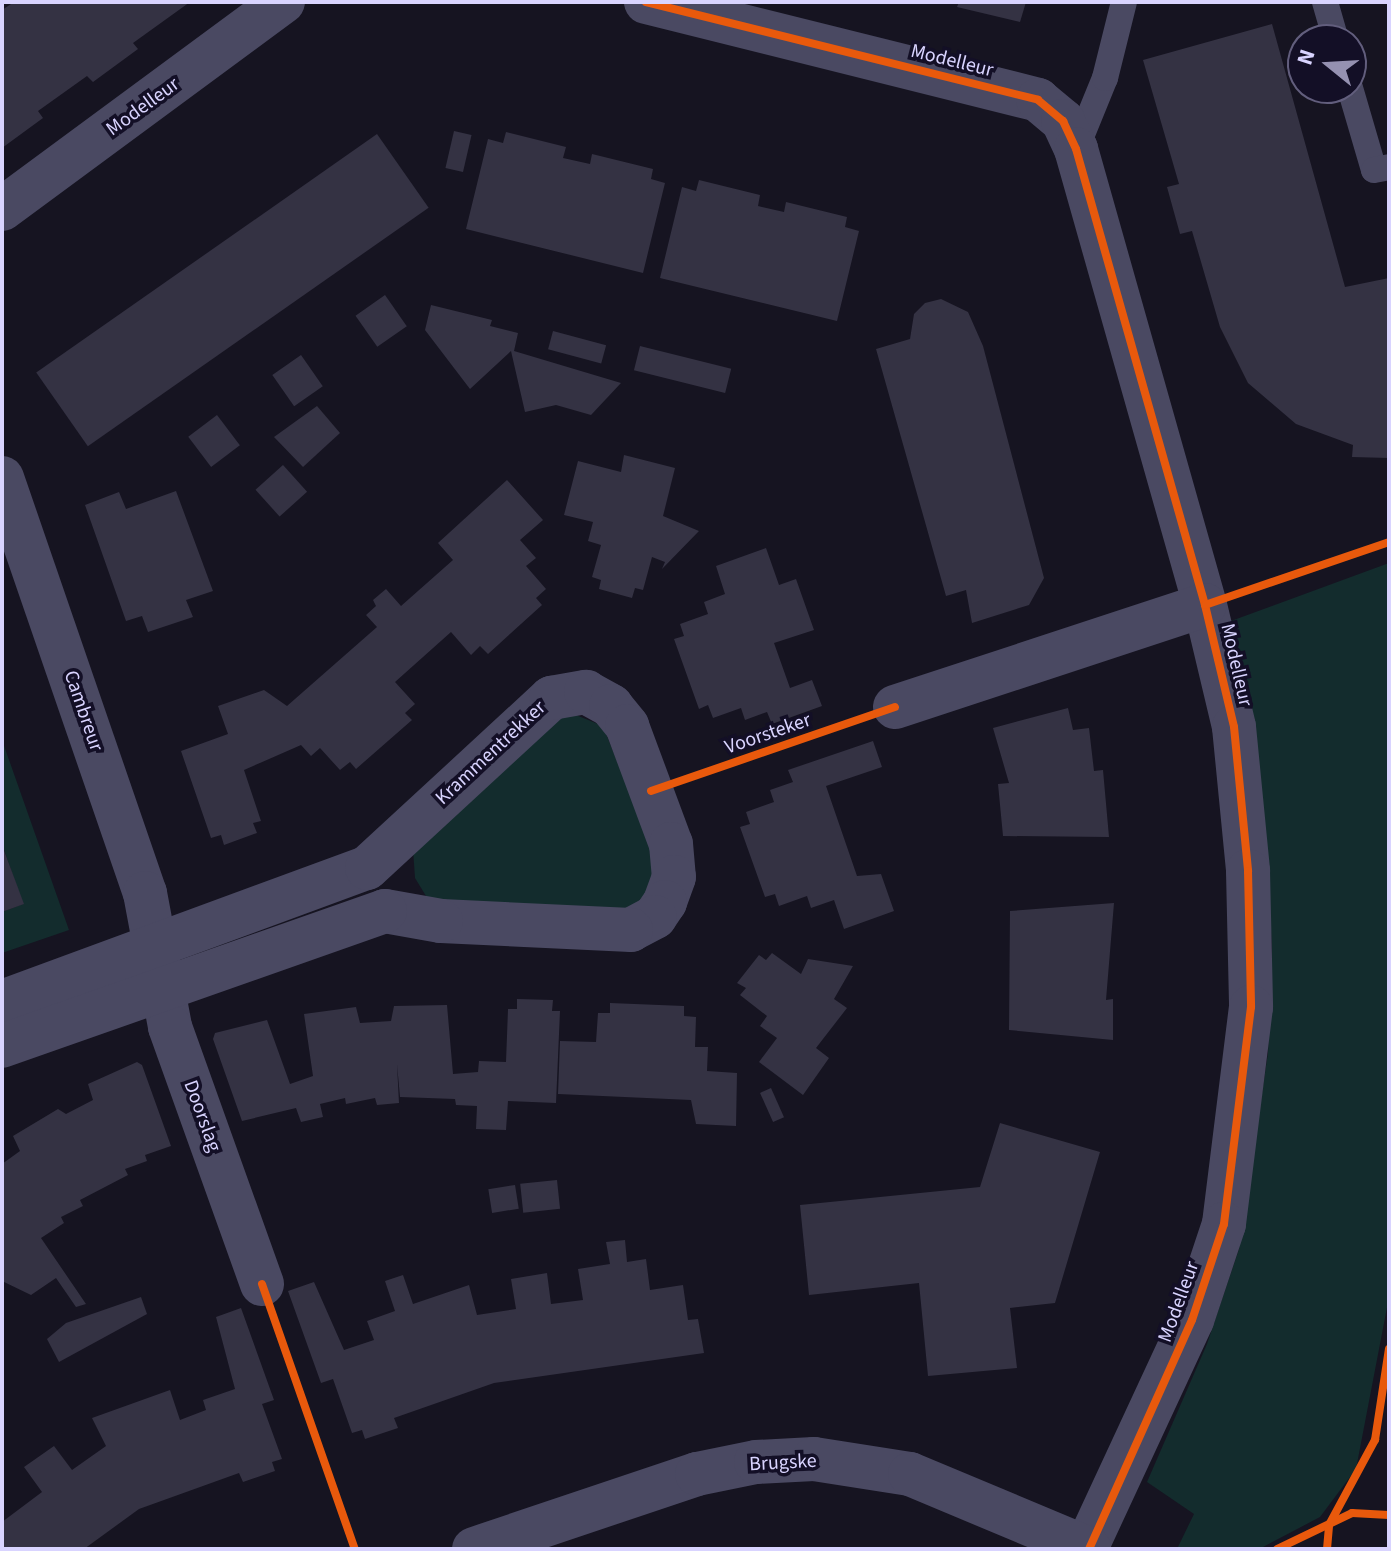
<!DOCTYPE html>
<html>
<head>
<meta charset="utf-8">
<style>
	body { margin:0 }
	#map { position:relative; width:1391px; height:1551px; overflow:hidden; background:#161421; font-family:"Source Sans 3",sans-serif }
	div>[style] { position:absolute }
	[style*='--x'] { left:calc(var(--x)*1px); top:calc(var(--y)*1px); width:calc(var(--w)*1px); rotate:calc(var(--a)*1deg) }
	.green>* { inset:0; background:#132c2d }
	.building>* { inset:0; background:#343243; transform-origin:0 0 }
	.lane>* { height:26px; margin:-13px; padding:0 13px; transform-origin:13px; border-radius:13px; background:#4a4962 }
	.street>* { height:44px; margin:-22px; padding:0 22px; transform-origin:22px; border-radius:22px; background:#4a4962 }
	.cycleway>* { height:8px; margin:-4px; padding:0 4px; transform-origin:4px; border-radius:4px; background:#e8590c }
	span { translate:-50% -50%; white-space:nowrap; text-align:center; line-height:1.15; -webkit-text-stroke:7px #130f26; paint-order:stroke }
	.street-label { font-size:20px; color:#d9d4ff }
	.frame { position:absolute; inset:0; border:4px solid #d9d4ff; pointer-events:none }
	.north { position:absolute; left:1287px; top:24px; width:80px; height:80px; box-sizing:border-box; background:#130f26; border:2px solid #625e7d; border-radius:50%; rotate:288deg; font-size:22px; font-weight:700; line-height:32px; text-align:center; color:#d9d4ff }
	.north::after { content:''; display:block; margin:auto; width:28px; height:36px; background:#9591b1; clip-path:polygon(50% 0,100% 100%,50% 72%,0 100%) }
</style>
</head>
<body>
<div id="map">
	<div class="green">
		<i style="clip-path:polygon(1389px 563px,1389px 1297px,1356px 1469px,1320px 1517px,1263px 1547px,1177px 1549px,1194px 1514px,1147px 1482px,1207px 1344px,1239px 1249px,1268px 1053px,1272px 949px,1266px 837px,1231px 621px)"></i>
		<i style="clip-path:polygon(571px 713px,603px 726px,657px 861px,647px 896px,626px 912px,439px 904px,426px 896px,415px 878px,413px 849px,536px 728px)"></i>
		<i style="clip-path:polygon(2px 740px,69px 930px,2px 953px,2px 912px,23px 904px,2px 844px)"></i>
	</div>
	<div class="building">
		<i style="clip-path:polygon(14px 2px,190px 2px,133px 43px,138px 49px,93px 82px,87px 76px,38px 111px,43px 118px,2px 148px,2px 10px)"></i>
		<i style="clip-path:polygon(959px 2px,1026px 2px,1020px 22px,957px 7px)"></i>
		<i style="clip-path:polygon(1272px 24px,1345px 287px,1389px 278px,1389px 458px,1352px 457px,1353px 445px,1296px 424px,1248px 383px,1220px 327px,1192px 231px,1180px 234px,1167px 187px,1179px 184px,1143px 60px)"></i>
		<i style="left:454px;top:131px;width:18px;height:38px;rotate:13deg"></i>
		<i style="clip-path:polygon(506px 132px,566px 147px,563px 158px,590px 164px,592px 154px,653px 169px,651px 179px,665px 183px,643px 273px,466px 229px,488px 139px,503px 143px)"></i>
		<i style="left:377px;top:134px;width:90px;height:416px;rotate:55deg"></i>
		<i style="clip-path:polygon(699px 180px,760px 195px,758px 206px,784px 212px,786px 202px,847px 217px,845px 227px,859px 231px,837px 321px,660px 278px,682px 187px,696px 191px)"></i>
		<i style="left:385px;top:295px;width:38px;height:36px;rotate:55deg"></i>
		<i style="clip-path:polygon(941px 299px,968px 312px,983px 346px,1044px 578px,1029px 605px,972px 623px,966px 590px,946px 596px,876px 349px,910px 339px,914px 314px,925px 303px)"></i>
		<i style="clip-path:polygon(431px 305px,492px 320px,490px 326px,518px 333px,514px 351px,621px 383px,591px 415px,556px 405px,525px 412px,511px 351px,470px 389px,425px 330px)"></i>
		<i style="left:553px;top:331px;width:55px;height:19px;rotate:15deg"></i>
		<i style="left:640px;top:346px;width:94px;height:25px;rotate:14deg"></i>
		<i style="left:301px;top:355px;width:38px;height:35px;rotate:55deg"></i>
		<i style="clip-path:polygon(317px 406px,340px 433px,303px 467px,274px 437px)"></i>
		<i style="left:217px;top:415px;width:38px;height:36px;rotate:53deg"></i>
		<i style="clip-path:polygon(624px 455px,675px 468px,663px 516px,699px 531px,662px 569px,665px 562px,652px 557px,643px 590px,635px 588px,632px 598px,599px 589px,601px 580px,592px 577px,601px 545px,588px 541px,593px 522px,564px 515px,578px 461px,621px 472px)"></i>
		<i style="left:283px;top:465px;width:36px;height:37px;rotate:48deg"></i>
		<i style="clip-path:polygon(507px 480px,543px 520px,520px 540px,536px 558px,526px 566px,546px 589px,536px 598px,542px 605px,488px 654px,480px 646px,471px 655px,451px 632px,395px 682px,415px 704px,405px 713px,412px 720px,356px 769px,350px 762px,340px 770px,320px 748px,311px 756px,301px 745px,244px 770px,261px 821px,253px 823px,257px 833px,224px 845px,221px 835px,211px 838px,181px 751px,228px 734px,218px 706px,264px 690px,287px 706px,377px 627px,366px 615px,376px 606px,373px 600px,386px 589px,401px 606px,453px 560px,438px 543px)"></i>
		<i style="clip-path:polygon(176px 491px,213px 591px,186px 600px,193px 617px,148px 632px,142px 616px,126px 621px,85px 505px,119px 492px,126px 509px)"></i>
		<i style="clip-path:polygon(766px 548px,779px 585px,796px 579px,814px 630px,774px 643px,790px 688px,812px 680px,822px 706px,772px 724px,767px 712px,745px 720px,741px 708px,713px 718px,708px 705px,699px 709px,674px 639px,684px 636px,680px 624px,708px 614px,704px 602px,725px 594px,716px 566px)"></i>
		<i style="clip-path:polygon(1068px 708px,1073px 730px,1089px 728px,1094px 771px,1103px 770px,1109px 837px,1003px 836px,998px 784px,1009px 783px,993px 728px)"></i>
		<i style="clip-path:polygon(873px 741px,882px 767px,826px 786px,857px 876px,881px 874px,894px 911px,844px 929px,834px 900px,811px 908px,807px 896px,779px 906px,775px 894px,765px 897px,740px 827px,750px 824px,746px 812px,774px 802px,770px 790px,793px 782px,788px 770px)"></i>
		<i style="clip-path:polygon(2px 845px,24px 904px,2px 912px)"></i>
		<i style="clip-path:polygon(1114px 903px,1106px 1000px,1113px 999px,1113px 1040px,1009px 1030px,1010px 911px)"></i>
		<i style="clip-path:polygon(772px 953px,801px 974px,808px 959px,853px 966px,834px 999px,847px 1008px,816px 1048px,829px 1058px,803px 1095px,759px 1062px,777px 1038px,760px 1026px,767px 1016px,740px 995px,746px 988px,737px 983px,759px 955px,766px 960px)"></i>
		<i style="clip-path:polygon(517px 999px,553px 1000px,552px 1011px,560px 1011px,556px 1103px,508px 1101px,506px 1130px,476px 1129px,477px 1106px,456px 1105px,455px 1099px,400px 1097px,397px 1064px,399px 1103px,377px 1105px,375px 1098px,346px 1104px,345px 1098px,320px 1104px,323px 1117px,301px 1122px,296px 1108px,242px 1121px,213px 1039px,215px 1033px,267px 1020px,290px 1084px,313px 1076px,304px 1014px,356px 1007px,360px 1023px,391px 1021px,394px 1006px,447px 1005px,453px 1074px,478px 1072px,479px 1061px,506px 1062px,508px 1009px,517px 1009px)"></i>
		<i style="clip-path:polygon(610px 1003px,684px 1006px,684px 1016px,696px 1017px,695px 1047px,708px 1047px,707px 1071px,737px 1073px,736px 1126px,696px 1124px,691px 1100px,558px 1094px,560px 1041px,596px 1042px,598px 1013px,610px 1013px)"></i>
		<i style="clip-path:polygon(137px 1062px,142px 1065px,171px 1146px,145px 1155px,147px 1161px,125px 1169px,128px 1175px,80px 1200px,83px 1206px,61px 1217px,64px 1223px,41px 1238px,86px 1304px,76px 1307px,56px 1278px,31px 1295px,2px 1281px,2px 1164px,20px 1151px,13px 1136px,58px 1109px,66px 1114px,93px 1100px,88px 1084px)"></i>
		<i style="left:771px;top:1088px;width:32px;height:12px;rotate:66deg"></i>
		<i style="clip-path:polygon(1000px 1123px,1100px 1152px,1055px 1303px,1010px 1308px,1017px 1368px,928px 1376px,919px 1283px,809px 1295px,800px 1205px,980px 1187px)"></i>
		<i style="left:557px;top:1180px;width:29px;height:37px;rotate:84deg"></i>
		<i style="left:515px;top:1185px;width:24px;height:27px;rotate:81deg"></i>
		<i style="clip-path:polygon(625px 1240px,627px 1262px,646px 1259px,650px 1290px,683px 1285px,688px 1320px,698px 1319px,704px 1353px,494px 1383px,394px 1418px,398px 1428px,365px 1439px,362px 1430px,352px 1433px,333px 1379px,321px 1383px,288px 1291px,314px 1282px,344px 1350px,374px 1340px,367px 1321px,395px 1311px,385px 1281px,403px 1275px,413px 1304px,469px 1285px,477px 1315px,516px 1309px,511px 1279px,547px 1273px,551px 1304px,583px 1300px,578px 1269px,610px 1264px,606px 1242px)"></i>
		<i style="clip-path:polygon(141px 1297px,147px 1314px,59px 1362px,47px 1339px,66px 1323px)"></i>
		<i style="clip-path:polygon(241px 1308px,274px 1400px,262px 1404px,282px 1459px,272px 1462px,275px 1471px,243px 1482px,239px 1473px,139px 1509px,84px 1549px,2px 1549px,2px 1522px,42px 1492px,24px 1467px,54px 1446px,72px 1470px,106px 1446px,92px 1418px,170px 1390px,180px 1420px,206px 1410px,203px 1400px,235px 1389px,216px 1317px)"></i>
	</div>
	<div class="lane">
		<i style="--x:1325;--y:2;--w:40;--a:74"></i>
		<i style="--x:1350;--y:88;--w:85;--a:73.7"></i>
		<i style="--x:1374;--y:170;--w:15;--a:-11"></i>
		<i style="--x:1076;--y:149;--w:77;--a:-67.8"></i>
		<i style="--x:1105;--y:78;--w:78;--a:-76"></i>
	</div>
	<div class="street">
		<i style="--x:646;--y:2;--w:404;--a:14"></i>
		<i style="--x:1038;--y:100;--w:33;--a:40"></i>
		<i style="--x:1063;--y:121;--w:31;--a:65"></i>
		<i style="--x:1076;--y:149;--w:474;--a:74.2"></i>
		<i style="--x:1205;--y:605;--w:125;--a:76.6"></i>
		<i style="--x:1234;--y:727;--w:145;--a:84.4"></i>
		<i style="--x:1248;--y:871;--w:136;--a:88.7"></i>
		<i style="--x:1251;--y:1007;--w:219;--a:97.1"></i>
		<i style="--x:1224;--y:1224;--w:101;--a:108.4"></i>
		<i style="--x:1192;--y:1320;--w:251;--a:114.9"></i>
		<i style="--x:2;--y:209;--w:349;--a:-36.4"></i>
		<i style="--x:2;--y:478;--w:439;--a:71"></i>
		<i style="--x:145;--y:893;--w:136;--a:79.4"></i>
		<i style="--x:170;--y:1027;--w:273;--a:70.3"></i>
		<i style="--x:895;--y:707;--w:326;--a:-18.2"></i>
		<i style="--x:2;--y:1002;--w:389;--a:-20.2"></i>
		<i style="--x:367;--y:868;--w:251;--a:-42.7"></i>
		<i style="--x:551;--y:698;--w:36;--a:-10"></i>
		<i style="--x:586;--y:692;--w:29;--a:29"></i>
		<i style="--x:611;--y:706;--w:26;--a:51"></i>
		<i style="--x:627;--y:726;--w:126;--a:69.6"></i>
		<i style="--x:671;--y:844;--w:33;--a:85"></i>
		<i style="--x:674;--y:877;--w:27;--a:110"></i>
		<i style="--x:665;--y:902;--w:18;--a:124"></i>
		<i style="--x:655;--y:917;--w:27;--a:152"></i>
		<i style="--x:631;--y:930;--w:190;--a:-177.3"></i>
		<i style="--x:441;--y:921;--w:57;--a:-169.9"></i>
		<i style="--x:385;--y:911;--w:406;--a:160.6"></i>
		<i style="--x:474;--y:1549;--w:235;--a:-18.6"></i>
		<i style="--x:697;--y:1474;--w:60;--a:-11.5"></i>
		<i style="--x:756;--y:1462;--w:58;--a:-3"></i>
		<i style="--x:814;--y:1459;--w:97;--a:8.9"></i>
		<i style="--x:910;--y:1474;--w:194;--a:22.7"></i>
	</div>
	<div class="cycleway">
		<i style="--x:646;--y:2;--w:404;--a:14"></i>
		<i style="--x:1038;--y:100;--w:33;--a:40"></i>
		<i style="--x:1063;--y:121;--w:31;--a:65"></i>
		<i style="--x:1076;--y:149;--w:474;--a:74.2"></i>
		<i style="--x:1205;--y:605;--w:125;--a:76.6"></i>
		<i style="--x:1234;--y:727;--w:145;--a:84.4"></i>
		<i style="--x:1248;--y:871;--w:136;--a:88.7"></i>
		<i style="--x:1251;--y:1007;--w:219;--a:97.1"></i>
		<i style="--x:1224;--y:1224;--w:101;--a:108.4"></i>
		<i style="--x:1192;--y:1320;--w:251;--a:114.2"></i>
		<i style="--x:1205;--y:605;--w:194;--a:-18.9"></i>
		<i style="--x:651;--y:791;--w:258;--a:-19"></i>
		<i style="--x:262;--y:1284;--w:281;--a:70.7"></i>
		<i style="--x:1277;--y:1549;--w:83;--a:-25.6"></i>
		<i style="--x:1352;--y:1513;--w:37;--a:3"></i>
		<i style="--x:1327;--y:1549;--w:24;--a:-85"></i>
		<i style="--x:1329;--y:1525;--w:97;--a:-61.6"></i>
		<i style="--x:1375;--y:1440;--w:92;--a:-81.3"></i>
	</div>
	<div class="street-label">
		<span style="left:952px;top:61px;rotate:14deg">Modelleur</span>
		<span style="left:143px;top:107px;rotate:-36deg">Modelleur</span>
		<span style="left:1236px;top:665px;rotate:77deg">Modelleur</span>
		<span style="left:83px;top:711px;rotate:71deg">Cambreur</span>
		<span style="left:768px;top:734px;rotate:-19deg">Voorsteker</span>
		<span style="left:491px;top:753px;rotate:-43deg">Krammentrekker</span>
		<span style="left:202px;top:1116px;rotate:70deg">Doorslag</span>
		<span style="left:1179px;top:1302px;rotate:-70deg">Modelleur</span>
		<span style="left:783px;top:1463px;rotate:-3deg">Brugske</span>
	</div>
	<div class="frame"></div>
	<div class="north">N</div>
</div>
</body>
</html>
